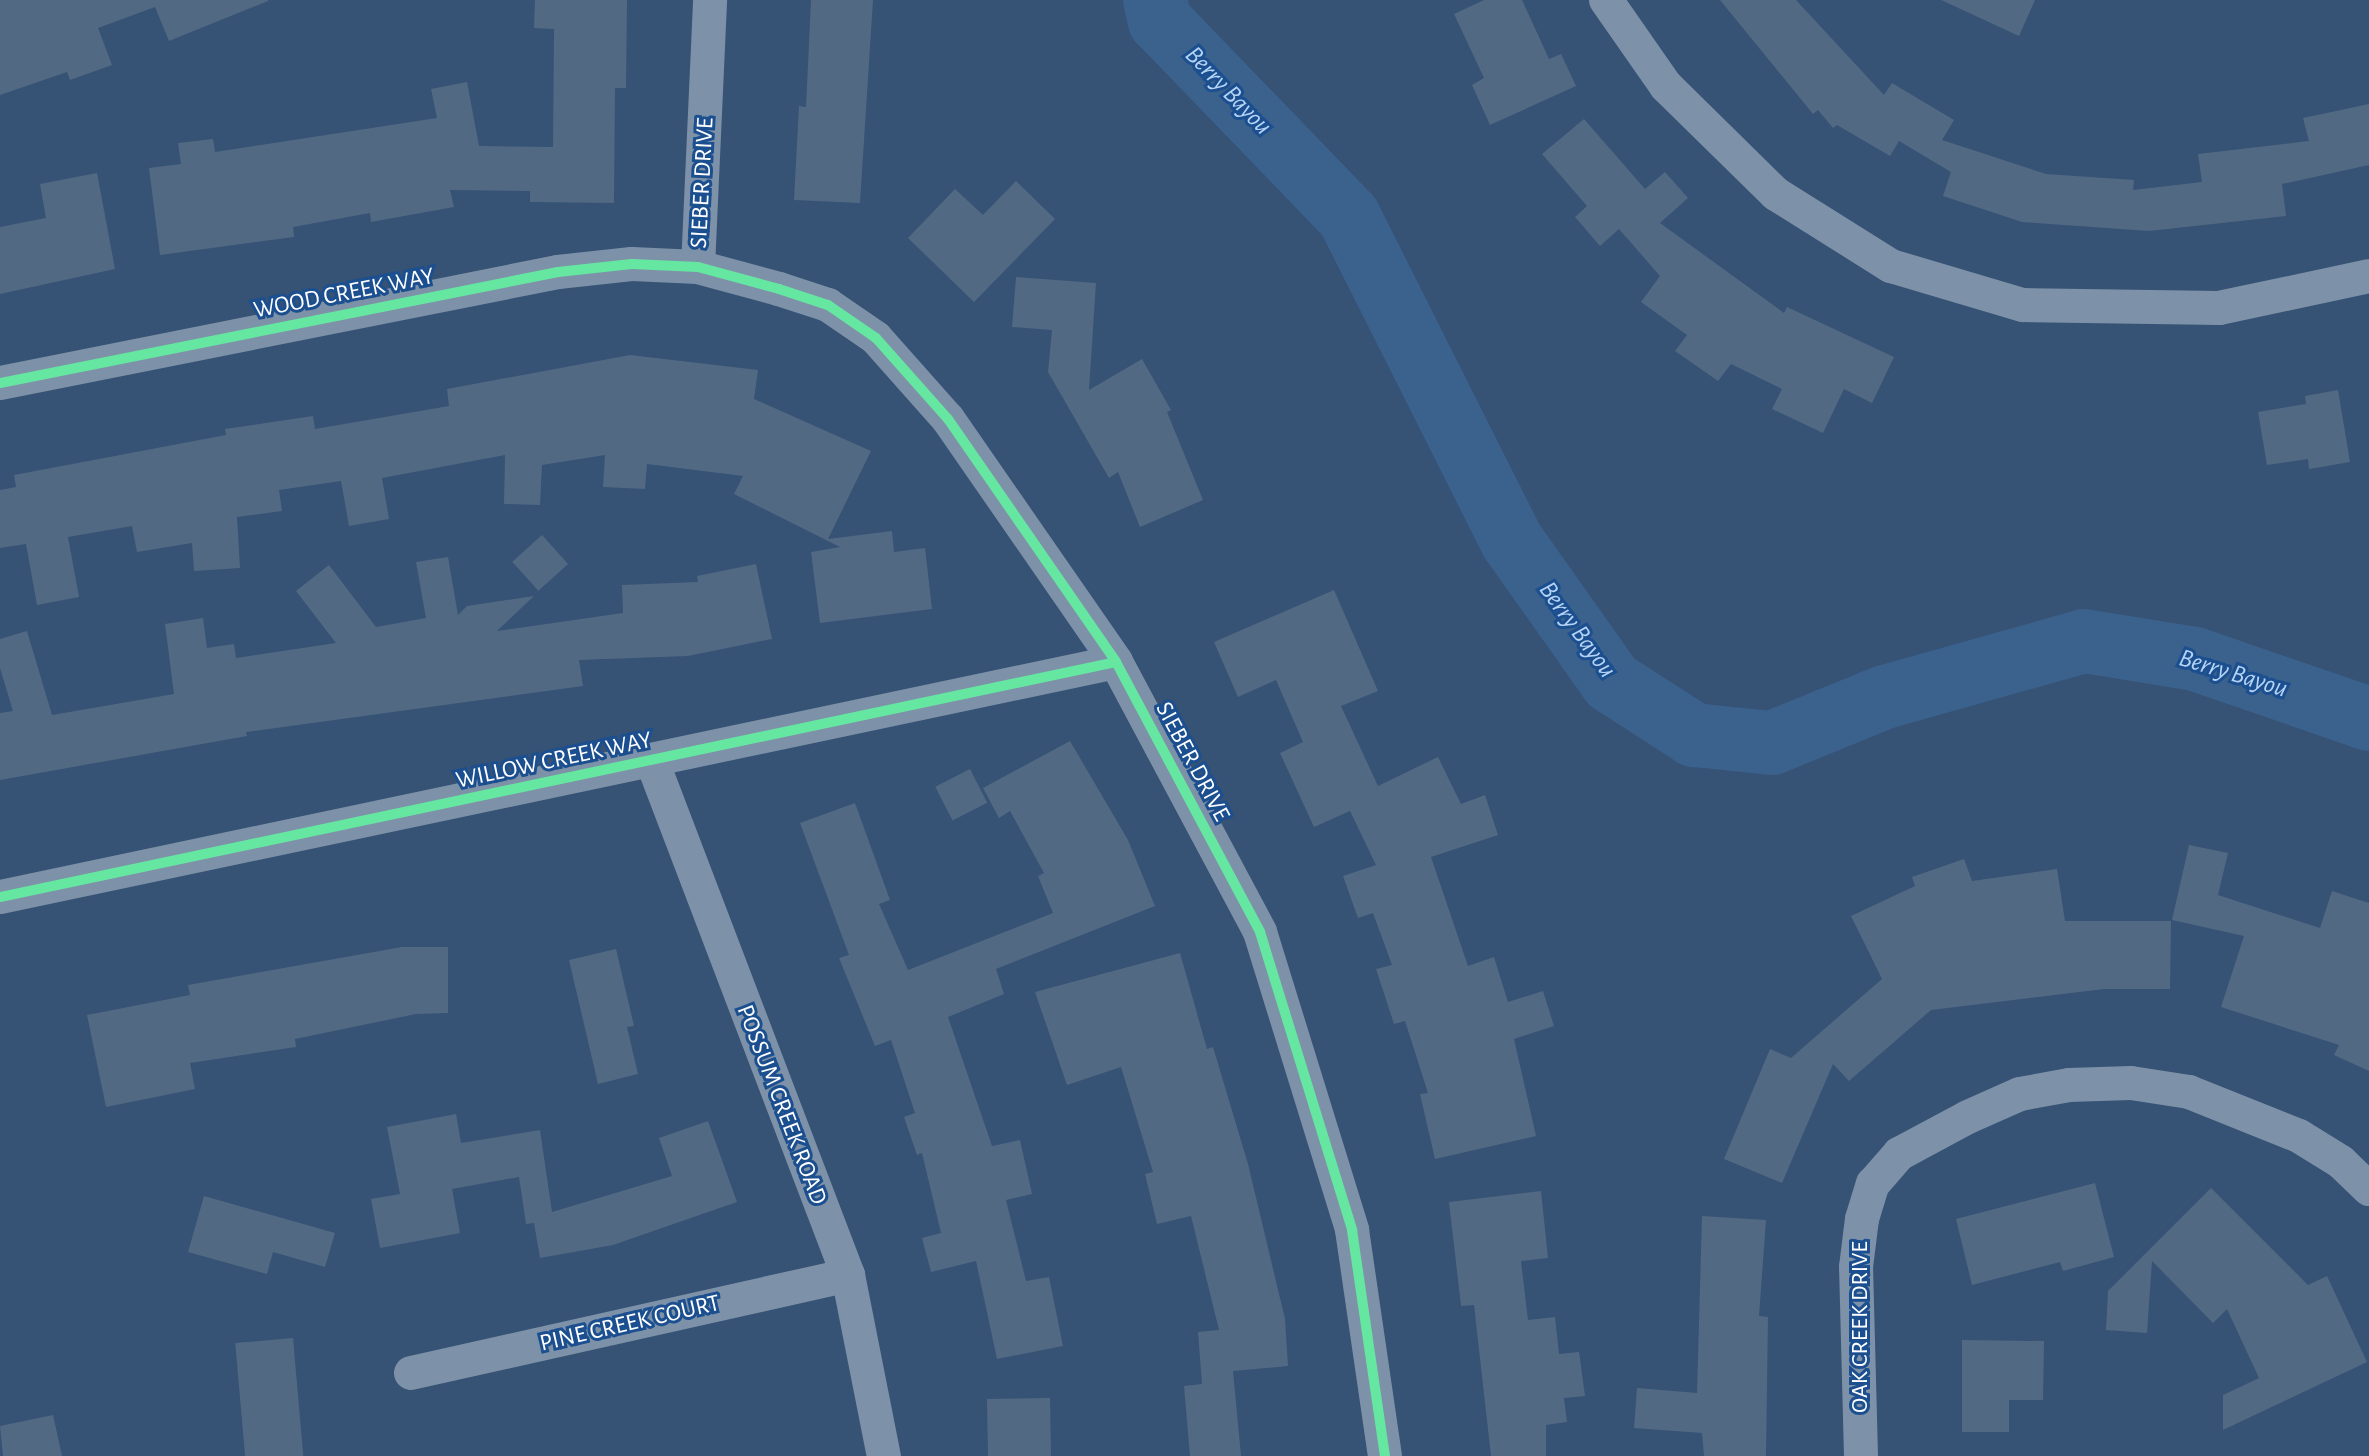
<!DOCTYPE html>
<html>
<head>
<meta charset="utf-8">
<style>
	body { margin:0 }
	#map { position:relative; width:2369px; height:1456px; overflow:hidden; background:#365274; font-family:"Alegreya Sans",sans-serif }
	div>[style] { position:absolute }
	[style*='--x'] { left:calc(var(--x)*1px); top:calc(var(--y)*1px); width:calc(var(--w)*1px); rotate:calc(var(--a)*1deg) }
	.river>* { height:64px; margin:-32px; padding:0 32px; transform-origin:32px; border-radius:32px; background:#3b618d }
	.building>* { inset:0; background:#526984; transform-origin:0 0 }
	.street>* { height:34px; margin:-17px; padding:0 17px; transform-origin:17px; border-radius:17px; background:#7d92a8 }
	.cycleway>* { height:10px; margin:-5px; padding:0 5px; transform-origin:5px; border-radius:5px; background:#66e7a1 }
	span { translate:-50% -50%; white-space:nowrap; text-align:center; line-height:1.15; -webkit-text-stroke:6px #1b4f8f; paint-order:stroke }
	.street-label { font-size:24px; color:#fff }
	.water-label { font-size:26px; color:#b5d3f5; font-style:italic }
</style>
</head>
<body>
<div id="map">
	<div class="river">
		<i style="--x:1155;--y:0;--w:22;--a:77"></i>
		<i style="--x:1160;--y:21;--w:272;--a:46"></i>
		<i style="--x:1349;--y:217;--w:363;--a:63.3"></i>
		<i style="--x:1512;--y:541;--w:173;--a:54.7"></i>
		<i style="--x:1612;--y:682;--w:98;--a:32.9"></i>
		<i style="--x:1694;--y:735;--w:78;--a:5.9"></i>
		<i style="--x:1772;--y:743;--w:122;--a:-22.2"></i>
		<i style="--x:1885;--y:697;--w:207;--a:-15.7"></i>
		<i style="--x:2084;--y:641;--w:112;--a:9.2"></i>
		<i style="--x:2195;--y:659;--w:184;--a:19"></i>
	</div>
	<div class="building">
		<i style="clip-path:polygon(0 0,268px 0,268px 1px,169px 41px,155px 7px,98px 28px,112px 65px,70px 80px,67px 72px,0 95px)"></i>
		<i style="clip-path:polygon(535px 0,627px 0,626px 88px,615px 88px,614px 203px,530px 202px,530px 191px,450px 190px,454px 207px,371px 222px,370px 213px,293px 227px,294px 237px,160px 255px,149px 168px,181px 164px,178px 143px,213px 139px,215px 152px,437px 118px,431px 89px,467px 82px,479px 146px,553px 147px,554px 29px,534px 28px)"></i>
		<i style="clip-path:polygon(811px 0,873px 0,860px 203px,794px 200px,799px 106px,806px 107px)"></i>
		<i style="clip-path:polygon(1484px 0,1522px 0,1549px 59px,1561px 54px,1576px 86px,1490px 125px,1472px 85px,1484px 78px,1454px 14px)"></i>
		<i style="clip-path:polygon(1720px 0,1796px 0,1884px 95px,1892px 83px,1954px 120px,1942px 140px,2046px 174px,2134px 180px,2133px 190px,2202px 182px,2198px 154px,2309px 141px,2303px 118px,2369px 104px,2369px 165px,2282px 184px,2286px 216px,2149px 231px,2022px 222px,1943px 196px,1951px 172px,1899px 141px,1890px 156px,1837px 125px,1833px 128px,1818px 110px,1813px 114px)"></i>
		<i style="clip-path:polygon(1941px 0,2035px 0,2019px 36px)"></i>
		<i style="clip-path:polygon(1584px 119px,1645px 189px,1665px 172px,1688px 198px,1660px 223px,1784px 313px,1787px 307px,1894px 357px,1872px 403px,1844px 389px,1823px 433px,1772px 409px,1782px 389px,1731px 364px,1718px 381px,1675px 351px,1687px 335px,1641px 302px,1660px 276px,1619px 229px,1600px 246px,1575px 217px,1587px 206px,1542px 154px)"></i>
		<i style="clip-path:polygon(97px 173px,115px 269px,0 294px,0 227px,46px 218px,40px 184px)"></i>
		<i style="clip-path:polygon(1016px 181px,1055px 219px,974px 302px,908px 238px,955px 189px,983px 215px)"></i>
		<i style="clip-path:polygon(1016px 277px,1096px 283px,1089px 390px,1142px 359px,1171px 410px,1167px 412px,1203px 500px,1140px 527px,1118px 472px,1109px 478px,1048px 372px,1052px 330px,1012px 327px)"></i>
		<i style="clip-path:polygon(630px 355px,758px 370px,754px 399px,871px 451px,828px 539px,892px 531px,894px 552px,925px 548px,932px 609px,820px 623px,811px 552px,840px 547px,734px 494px,743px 476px,647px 464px,645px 489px,603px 487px,605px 455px,542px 465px,540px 505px,504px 504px,505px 455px,382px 478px,389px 519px,349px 526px,341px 481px,279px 490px,282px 511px,237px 517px,240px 568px,194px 571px,192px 543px,137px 552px,132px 526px,68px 537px,79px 597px,37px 605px,26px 544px,0 548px,0 490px,16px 487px,14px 475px,226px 435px,225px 429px,313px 416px,315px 429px,449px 406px,447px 389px)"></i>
		<i style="clip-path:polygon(2338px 390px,2350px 462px,2309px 469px,2308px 459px,2267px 465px,2258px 412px,2306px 404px,2305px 396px)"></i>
		<i style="left:542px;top:535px;width:39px;height:40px;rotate:48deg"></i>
		<i style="clip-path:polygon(448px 557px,458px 615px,467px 606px,534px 596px,497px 631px,623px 613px,622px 585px,698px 582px,697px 576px,756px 564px,772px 639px,688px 656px,579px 660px,583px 686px,246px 732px,247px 736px,0 780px,0 713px,13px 711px,0 668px,0 639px,27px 631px,52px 715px,174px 694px,165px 624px,203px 618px,207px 648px,234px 644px,236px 658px,336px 643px,296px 591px,329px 565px,376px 627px,426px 618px,416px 562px)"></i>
		<i style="clip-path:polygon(1334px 590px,1378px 691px,1341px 706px,1378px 786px,1438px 757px,1461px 804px,1485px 795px,1498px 835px,1431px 857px,1468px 966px,1494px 957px,1508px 1002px,1543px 991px,1554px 1026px,1514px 1039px,1536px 1136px,1435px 1159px,1420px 1094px,1428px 1093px,1405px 1021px,1394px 1024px,1376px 969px,1392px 965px,1373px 913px,1358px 918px,1343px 876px,1376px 865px,1350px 811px,1314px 827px,1280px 753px,1303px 742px,1276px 680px,1238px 697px,1214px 642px)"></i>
		<i style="clip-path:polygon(1070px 741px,1128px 840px,1155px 906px,996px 969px,1004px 994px,948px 1017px,992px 1146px,1020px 1140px,1032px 1194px,1006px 1200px,1026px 1281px,1049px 1277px,1063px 1346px,997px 1359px,976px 1261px,931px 1272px,922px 1238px,941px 1233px,922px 1153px,917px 1155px,904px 1117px,915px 1113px,891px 1040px,875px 1046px,839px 958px,849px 955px,800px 823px,855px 803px,890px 900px,879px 904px,908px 970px,1053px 913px,1038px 876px,1044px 873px,1010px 811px,999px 818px,983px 788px)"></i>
		<i style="left:970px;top:769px;width:38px;height:39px;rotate:63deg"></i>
		<i style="clip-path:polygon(2189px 845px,2228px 853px,2218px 895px,2320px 928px,2332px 891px,2369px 903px,2369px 1071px,2334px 1055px,2339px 1045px,2221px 1007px,2244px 936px,2172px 920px)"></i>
		<i style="clip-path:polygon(1964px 859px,1972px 881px,2057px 869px,2065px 921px,2171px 921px,2170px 989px,2104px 989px,1931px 1010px,1849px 1081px,1833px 1064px,1782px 1183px,1724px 1159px,1770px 1049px,1791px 1058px,1882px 979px,1851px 916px,1915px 886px,1912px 877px)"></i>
		<i style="clip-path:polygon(402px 947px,448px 947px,448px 1013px,416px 1014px,295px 1039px,296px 1047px,190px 1063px,195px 1089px,106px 1107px,87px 1015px,190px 995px,188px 985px)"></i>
		<i style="clip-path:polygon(616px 949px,634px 1026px,627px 1027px,638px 1074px,598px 1084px,569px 960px)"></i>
		<i style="clip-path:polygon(1180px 953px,1207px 1049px,1213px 1047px,1248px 1164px,1285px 1319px,1288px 1366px,1233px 1371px,1241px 1456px,1190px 1456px,1184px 1386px,1202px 1384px,1198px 1332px,1219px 1330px,1191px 1216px,1157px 1224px,1145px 1174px,1153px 1172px,1121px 1067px,1067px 1085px,1035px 992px)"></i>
		<i style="clip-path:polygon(456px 1114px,461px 1143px,540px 1130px,552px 1212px,672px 1176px,659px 1138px,708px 1121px,737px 1202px,613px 1245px,540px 1258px,534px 1223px,526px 1224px,519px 1177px,452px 1189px,460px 1233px,380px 1248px,371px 1199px,400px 1194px,387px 1127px)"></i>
		<i style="clip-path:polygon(2095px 1183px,2114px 1257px,2063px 1271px,2060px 1262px,1972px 1285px,1956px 1219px)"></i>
		<i style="clip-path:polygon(2211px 1188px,2308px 1285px,2327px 1276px,2367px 1362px,2223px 1430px,2223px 1395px,2259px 1378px,2227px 1309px,2213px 1323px,2152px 1261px,2147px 1333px,2106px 1330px,2108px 1291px)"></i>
		<i style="clip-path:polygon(1541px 1191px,1548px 1258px,1521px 1261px,1528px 1320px,1555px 1317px,1559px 1354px,1579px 1352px,1585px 1396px,1564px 1398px,1567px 1422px,1546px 1425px,1546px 1456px,1491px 1456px,1474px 1305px,1461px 1306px,1449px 1202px)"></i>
		<i style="clip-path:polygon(204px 1196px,335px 1233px,325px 1267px,273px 1252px,267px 1274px,188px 1252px)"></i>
		<i style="clip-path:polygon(1702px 1216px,1766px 1220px,1759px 1316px,1768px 1317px,1766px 1456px,1704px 1456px,1702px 1433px,1634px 1428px,1637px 1388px,1697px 1393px)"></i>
		<i style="left:293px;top:1338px;width:119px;height:58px;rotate:85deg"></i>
		<i style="clip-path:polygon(1962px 1340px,2044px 1341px,2043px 1400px,2009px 1400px,2009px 1432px,1962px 1432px)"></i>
		<i style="left:1050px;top:1398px;width:58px;height:63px;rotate:89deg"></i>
		<i style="clip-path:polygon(53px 1415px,62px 1456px,3px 1456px,0 1426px)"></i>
	</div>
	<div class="street">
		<i style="--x:1606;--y:0;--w:105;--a:55.1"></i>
		<i style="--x:1666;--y:86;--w:154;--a:44.5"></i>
		<i style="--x:1776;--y:194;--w:136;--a:32.1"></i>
		<i style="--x:1891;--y:266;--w:138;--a:16.5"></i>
		<i style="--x:2023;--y:305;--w:196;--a:0.9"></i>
		<i style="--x:2219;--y:308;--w:153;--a:-12"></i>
		<i style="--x:698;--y:267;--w:267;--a:-87.4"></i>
		<i style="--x:0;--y:383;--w:569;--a:-11.25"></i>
		<i style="--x:558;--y:272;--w:74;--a:-6.2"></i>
		<i style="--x:632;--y:264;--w:66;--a:2.6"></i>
		<i style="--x:698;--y:267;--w:84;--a:15.2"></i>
		<i style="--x:779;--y:289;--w:52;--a:18.1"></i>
		<i style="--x:828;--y:305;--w:58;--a:34.5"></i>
		<i style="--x:876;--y:338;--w:108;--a:48.4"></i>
		<i style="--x:948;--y:419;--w:295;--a:55.3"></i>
		<i style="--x:1116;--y:662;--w:306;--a:61.9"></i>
		<i style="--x:1260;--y:932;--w:312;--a:72.8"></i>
		<i style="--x:1352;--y:1230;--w:228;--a:81.7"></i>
		<i style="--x:652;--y:761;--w:550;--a:69.13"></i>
		<i style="--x:848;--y:1275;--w:185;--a:78.8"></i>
		<i style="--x:0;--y:897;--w:1140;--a:-11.89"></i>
		<i style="--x:411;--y:1373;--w:448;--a:-12.6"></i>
		<i style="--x:1861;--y:1456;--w:189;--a:-91.5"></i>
		<i style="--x:1856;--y:1267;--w:48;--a:-82.9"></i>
		<i style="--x:1862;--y:1219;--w:37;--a:-73"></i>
		<i style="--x:1873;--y:1184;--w:40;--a:-49"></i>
		<i style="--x:1899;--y:1154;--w:78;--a:-28.2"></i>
		<i style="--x:1968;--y:1117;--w:57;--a:-23.9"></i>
		<i style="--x:2020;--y:1094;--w:50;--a:-10.4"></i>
		<i style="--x:2069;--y:1085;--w:62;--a:-1.8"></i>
		<i style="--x:2131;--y:1083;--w:59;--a:8.8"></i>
		<i style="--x:2189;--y:1092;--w:118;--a:21.8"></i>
		<i style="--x:2299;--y:1136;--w:49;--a:31.8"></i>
		<i style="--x:2341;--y:1162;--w:39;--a:44"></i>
	</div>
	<div class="cycleway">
		<i style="--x:0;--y:383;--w:569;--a:-11.25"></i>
		<i style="--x:558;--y:272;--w:74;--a:-6.2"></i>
		<i style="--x:632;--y:264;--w:66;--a:2.6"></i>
		<i style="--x:698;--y:267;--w:84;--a:15.2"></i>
		<i style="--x:779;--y:289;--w:52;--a:18.1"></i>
		<i style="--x:828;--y:305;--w:58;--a:34.5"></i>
		<i style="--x:876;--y:338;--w:108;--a:48.4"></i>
		<i style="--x:948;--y:419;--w:295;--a:55.3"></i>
		<i style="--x:1116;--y:662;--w:306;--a:61.9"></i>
		<i style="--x:1260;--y:932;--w:312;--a:72.8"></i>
		<i style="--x:1352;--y:1230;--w:228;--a:81.7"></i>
		<i style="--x:0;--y:897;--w:1140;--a:-11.89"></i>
	</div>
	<div class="street-label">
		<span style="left:703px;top:183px;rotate:-87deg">SIEBER DRIVE</span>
		<span style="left:344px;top:294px;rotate:-11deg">WOOD CREEK WAY</span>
		<span style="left:554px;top:761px;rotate:-12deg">WILLOW CREEK WAY</span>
		<span style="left:1192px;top:762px;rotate:62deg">SIEBER DRIVE</span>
		<span style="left:781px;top:1105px;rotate:69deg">POSSUM CREEK ROAD</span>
		<span style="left:630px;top:1324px;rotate:-13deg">PINE CREEK COURT</span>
		<span style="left:1861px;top:1327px;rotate:-90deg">OAK CREEK DRIVE</span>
	</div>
	<div class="water-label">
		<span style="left:1228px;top:91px;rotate:46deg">Berry Bayou</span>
		<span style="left:1577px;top:630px;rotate:54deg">Berry Bayou</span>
		<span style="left:2233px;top:674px;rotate:17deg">Berry Bayou</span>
	</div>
</div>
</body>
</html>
